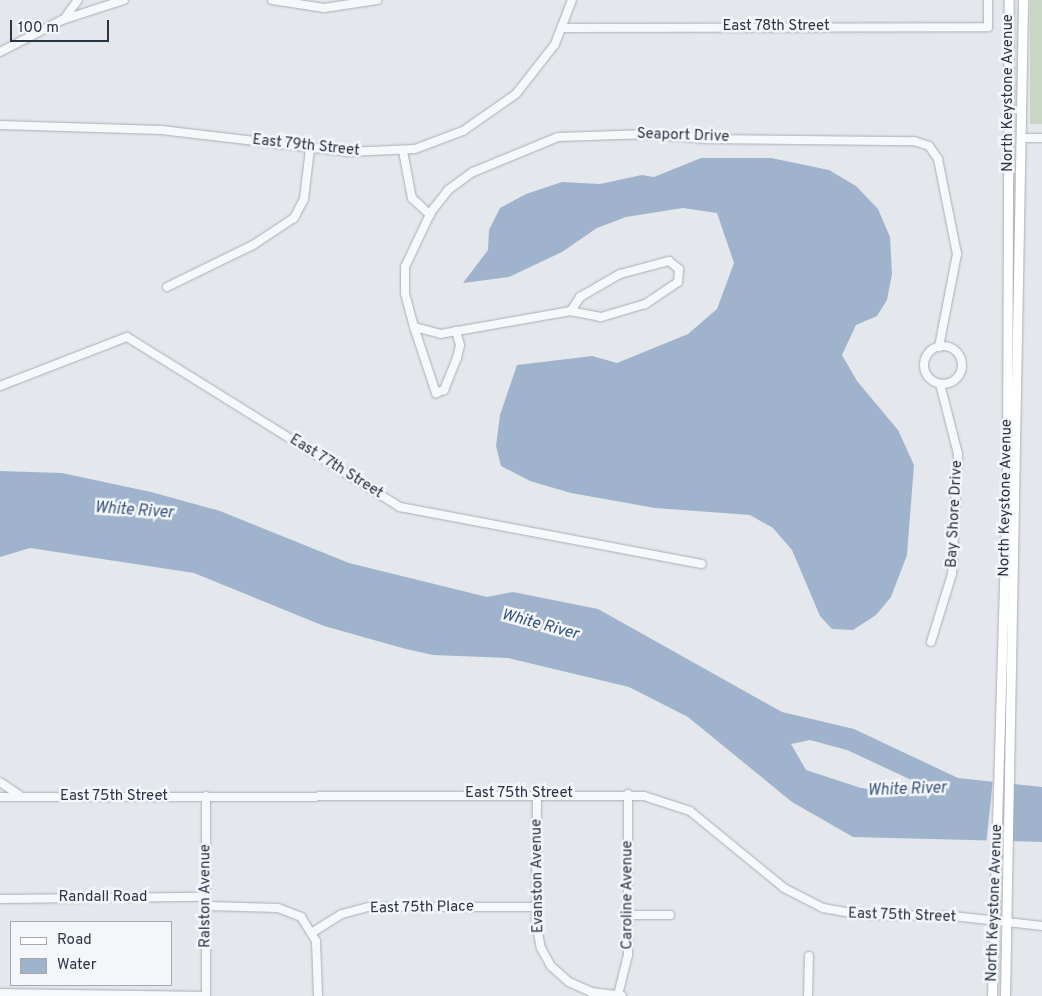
<!DOCTYPE html>
<html>
<head>
<meta charset="utf-8">
<style>
	body { margin:0 }
	#map { position:relative; width:1042px; height:996px; overflow:hidden; background:#e4e7ec; font-family:Overpass,sans-serif }
	div>[style] { position:absolute }
	[style*='--x'] { left:calc(var(--x)*1px); top:calc(var(--y)*1px); width:calc(var(--w)*1px); rotate:calc(var(--a)*1deg) }
	.green>* { inset:0; background:#c9d6c5; transform-origin:0 0 }
	.water>* { inset:0; background:#9fb4cc }
	.pier>* { inset:0; background:#e4e7ec; transform-origin:0 0 }
	.roads { filter:drop-shadow(0 0 1px #a9aeb7) drop-shadow(0 0 1px #a9aeb7) }
	.minor>* { height:8px; margin:-4px; padding:0 4px; transform-origin:4px; border-radius:4px; background:#f7f8fa }
	.minor>.ring { margin:-4px; padding:0; box-sizing:content-box; background:none; border:8px solid #f7f8fa; border-radius:50% }
	.major>* { height:9px; margin:-4.5px; padding:0 4.5px; transform-origin:4.5px; border-radius:4.5px; background:#fff }
	span { translate:-50% -50%; white-space:nowrap; text-align:center; line-height:1.15; -webkit-text-stroke:5px #f4f6f9; paint-order:stroke }
	.street-label { font-size:15px; color:#2b3445 }
	.water-label { font-size:16px; color:#34527a; font-style:italic }
	.legend { position:absolute; left:10px; top:921px; width:162px; height:65px; box-sizing:border-box; background:#f4f6f9; border:1px solid #a4a8b1; margin:0; padding:6px 9px; list-style:none; font-size:15px; color:#2b3445 }
	.legend li { display:flex; align-items:center; gap:10px; height:25px }
	.legend b { width:25px; border:1px solid #a4a8b1 }
	.scale { position:absolute; left:10px; top:20px; width:99px; height:22px; box-sizing:border-box; border:2px solid #2b3445; border-top:0; padding-left:6px; font-size:15px; line-height:18px; white-space:nowrap; color:#2b3445; -webkit-text-stroke:4px #f4f6f9; paint-order:stroke }
</style>
</head>
<body>
<div id="map">
	<div class="green">
		<i style="left:1030px;top:0;width:12px;height:124px"></i>
	</div>
	<div class="water">
		<i style="clip-path:polygon(701px 158px,771px 158px,829px 170px,856px 186px,878px 209px,890px 237px,892px 274px,887px 300px,877px 316px,856px 325px,842px 355px,857px 381px,898px 430px,914px 465px,907px 555px,891px 597px,876px 615px,853px 630px,832px 629px,820px 616px,792px 550px,773px 528px,750px 515px,655px 508px,571px 493px,530px 481px,501px 466px,496px 446px,500px 415px,517px 365px,592px 356px,617px 363px,688px 334px,717px 309px,734px 263px,717px 213px,683px 208px,626px 217px,597px 228px,562px 252px,509px 277px,463px 283px,488px 250px,489px 230px,500px 208px,526px 194px,562px 182px,600px 184px,642px 175px,654px 177px)"></i>
		<i style="clip-path:polygon(evenodd,0 471px,62px 473px,151px 492px,220px 511px,349px 563px,487px 597px,513px 592px,598px 609px,782px 712px,854px 729px,958px 778px,1042px 787px,1042px 842px,853px 837px,792px 802px,688px 717px,629px 687px,508px 658px,433px 655px,406px 649px,324px 626px,194px 573px,30px 548px,0 557px,0 471px,810px 740px,847px 750px,918px 783px,898px 792px,861px 788px,806px 770px,791px 744px,810px 740px)"></i>
	</div>
	<div class="pier">
		<i style="left:993px;top:779px;width:19px;height:65px;rotate:6deg"></i>
	</div>
	<div class="roads">
		<div class="minor">
			<i style="--x:272;--y:0;--w:53;--a:8.7"></i>
			<i style="--x:324;--y:8;--w:54;--a:-8.6"></i>
			<i style="--x:64;--y:19;--w:24;--a:-54"></i>
			<i style="--x:564;--y:28;--w:424;--a:-0.1"></i>
			<i style="--x:988;--y:27;--w:27;--a:-90"></i>
			<i style="--x:0;--y:52;--w:70;--a:-27.3"></i>
			<i style="--x:62;--y:20;--w:65;--a:-17.9"></i>
			<i style="--x:0;--y:125;--w:161;--a:1.8"></i>
			<i style="--x:161;--y:130;--w:187;--a:6.7"></i>
			<i style="--x:347;--y:152;--w:68;--a:-2.5"></i>
			<i style="--x:415;--y:149;--w:51;--a:-20.6"></i>
			<i style="--x:463;--y:131;--w:65;--a:-34.9"></i>
			<i style="--x:516;--y:94;--w:63;--a:-52"></i>
			<i style="--x:555;--y:44;--w:47;--a:-68.9"></i>
			<i style="--x:1021;--y:138;--w:21;--a:0"></i>
			<i style="--x:403;--y:151;--w:48;--a:79.2"></i>
			<i style="--x:412;--y:198;--w:25;--a:43"></i>
			<i style="--x:669;--y:261;--w:13;--a:39"></i>
			<i style="--x:679;--y:269;--w:13;--a:94"></i>
			<i style="--x:678;--y:282;--w:40;--a:146"></i>
			<i style="--x:645;--y:304;--w:46;--a:163.5"></i>
			<i style="--x:601;--y:317;--w:31;--a:-169"></i>
			<i style="--x:571;--y:311;--w:17;--a:-57"></i>
			<i style="--x:580;--y:297;--w:46;--a:-29.9"></i>
			<i style="--x:620;--y:274;--w:51;--a:-14.9"></i>
			<i style="--x:167;--y:287;--w:96;--a:-26"></i>
			<i style="--x:253;--y:245;--w:49;--a:-33.4"></i>
			<i style="--x:294;--y:218;--w:21;--a:-62"></i>
			<i style="--x:304;--y:199;--w:50;--a:-83.2"></i>
			<i style="--x:571;--y:311;--w:132;--a:170"></i>
			<i style="--x:441;--y:334;--w:28;--a:-165"></i>
			<i style="--x:414;--y:327;--w:35;--a:-105"></i>
			<i style="--x:405;--y:293;--w:26;--a:-90"></i>
			<i style="--x:405;--y:267;--w:61;--a:-64.7"></i>
			<i style="--x:431;--y:212;--w:28;--a:-52"></i>
			<i style="--x:448;--y:190;--w:31;--a:-36"></i>
			<i style="--x:473;--y:172;--w:92;--a:-22.4"></i>
			<i style="--x:558;--y:137;--w:92;--a:-1.9"></i>
			<i style="--x:650;--y:134;--w:56;--a:5.1"></i>
			<i style="--x:706;--y:139;--w:208;--a:0.6"></i>
			<i style="--x:914;--y:141;--w:16;--a:18"></i>
			<i style="--x:929;--y:146;--w:16;--a:55"></i>
			<i style="--x:938;--y:159;--w:97;--a:78.7"></i>
			<i style="--x:957;--y:254;--w:95;--a:101"></i>
			<i style="--x:414;--y:327;--w:70;--a:71.6"></i>
			<i style="--x:436;--y:393;--w:9;--a:-21"></i>
			<i style="--x:444;--y:390;--w:35;--a:-68"></i>
			<i style="--x:457;--y:358;--w:13;--a:-77"></i>
			<i style="--x:460;--y:345;--w:15;--a:-106"></i>
			<i class="ring" style="left:924px;top:346px;width:30px;height:30px"></i>
			<i style="--x:0;--y:386;--w:136;--a:-21.1"></i>
			<i style="--x:127;--y:337;--w:322;--a:31.9"></i>
			<i style="--x:400;--y:507;--w:307;--a:10.7"></i>
			<i style="--x:931;--y:642;--w:71;--a:-72.8"></i>
			<i style="--x:952;--y:574;--w:120;--a:-87.1"></i>
			<i style="--x:958;--y:454;--w:72;--a:-104.4"></i>
			<i style="--x:0;--y:782;--w:23;--a:34"></i>
			<i style="--x:537;--y:794;--w:127;--a:90.5"></i>
			<i style="--x:536;--y:921;--w:27;--a:80"></i>
			<i style="--x:541;--y:948;--w:21;--a:61"></i>
			<i style="--x:551;--y:966;--w:24;--a:42"></i>
			<i style="--x:569;--y:982;--w:24;--a:24"></i>
			<i style="--x:591;--y:992;--w:31;--a:7"></i>
			<i style="--x:0;--y:797;--w:644;--a:-0.09"></i>
			<i style="--x:644;--y:796;--w:48;--a:18.1"></i>
			<i style="--x:690;--y:811;--w:122;--a:39.3"></i>
			<i style="--x:784;--y:888;--w:44;--a:27.1"></i>
			<i style="--x:823;--y:908;--w:40;--a:10"></i>
			<i style="--x:862;--y:915;--w:91;--a:0.6"></i>
			<i style="--x:953;--y:916;--w:90;--a:6.4"></i>
			<i style="--x:0;--y:899;--w:206;--a:-0.6"></i>
			<i style="--x:207;--y:906;--w:71;--a:1.6"></i>
			<i style="--x:278;--y:908;--w:25;--a:21"></i>
			<i style="--x:301;--y:917;--w:28;--a:58"></i>
			<i style="--x:316;--y:941;--w:55;--a:87.9"></i>
			<i style="--x:628;--y:915;--w:42;--a:0"></i>
			<i style="--x:313;--y:932;--w:34;--a:-32"></i>
			<i style="--x:342;--y:914;--w:28;--a:-15"></i>
			<i style="--x:369;--y:907;--w:167;--a:0"></i>
			<i style="--x:0;--y:993;--w:206;--a:0.8"></i>
			<i style="--x:206;--y:996;--w:200;--a:-90"></i>
			<i style="--x:618;--y:995;--w:41;--a:-76"></i>
			<i style="--x:628;--y:955;--w:161;--a:-90"></i>
			<i style="--x:808;--y:996;--w:40;--a:-88.6"></i>
		</div>
		<div class="major">
			<i style="--x:992;--y:996;--w:514;--a:-88.33"></i>
			<i style="--x:1007;--y:482;--w:482;--a:-89.8"></i>
			<i style="--x:1005;--y:996;--w:996;--a:-88.96"></i>
		</div>
	</div>
	<div class="street-label">
		<span style="left:776px;top:27px">East 78th Street</span>
		<span style="left:1009px;top:93px;rotate:-90deg">North Keystone Avenue</span>
		<span style="left:683px;top:136px;rotate:2deg">Seaport Drive</span>
		<span style="left:306px;top:146px;rotate:6deg">East 79th Street</span>
		<span style="left:336px;top:467px;rotate:32deg">East 77th Street</span>
		<span style="left:1006px;top:498px;rotate:-89deg">North Keystone Avenue</span>
		<span style="left:955px;top:514px;rotate:-87deg">Bay Shore Drive</span>
		<span style="left:519px;top:794px">East 75th Street</span>
		<span style="left:114px;top:797px">East 75th Street</span>
		<span style="left:538px;top:876px;rotate:-91deg">Evanston Avenue</span>
		<span style="left:628px;top:895px;rotate:-90deg">Caroline Avenue</span>
		<span style="left:206px;top:896px;rotate:-90deg">Ralston Avenue</span>
		<span style="left:103px;top:898px">Randall Road</span>
		<span style="left:995px;top:903px;rotate:-88deg">North Keystone Avenue</span>
		<span style="left:422px;top:908px;rotate:-1deg">East 75th Place</span>
		<span style="left:902px;top:916px;rotate:2deg">East 75th Street</span>
	</div>
	<div class="water-label">
		<span style="left:134px;top:511px;rotate:4deg">White River</span>
		<span style="left:540px;top:625px;rotate:15deg">White River</span>
		<span style="left:907px;top:790px;rotate:-2deg">White River</span>
	</div>
	<ul class="legend">
	<li><b style="height:6px;background:#fff"></b>Road</li>
	<li><b style="height:14px;background:#9fb4cc"></b>Water</li>
	</ul>
	<div class="scale">100 m</div>
</div>
</body>
</html>
